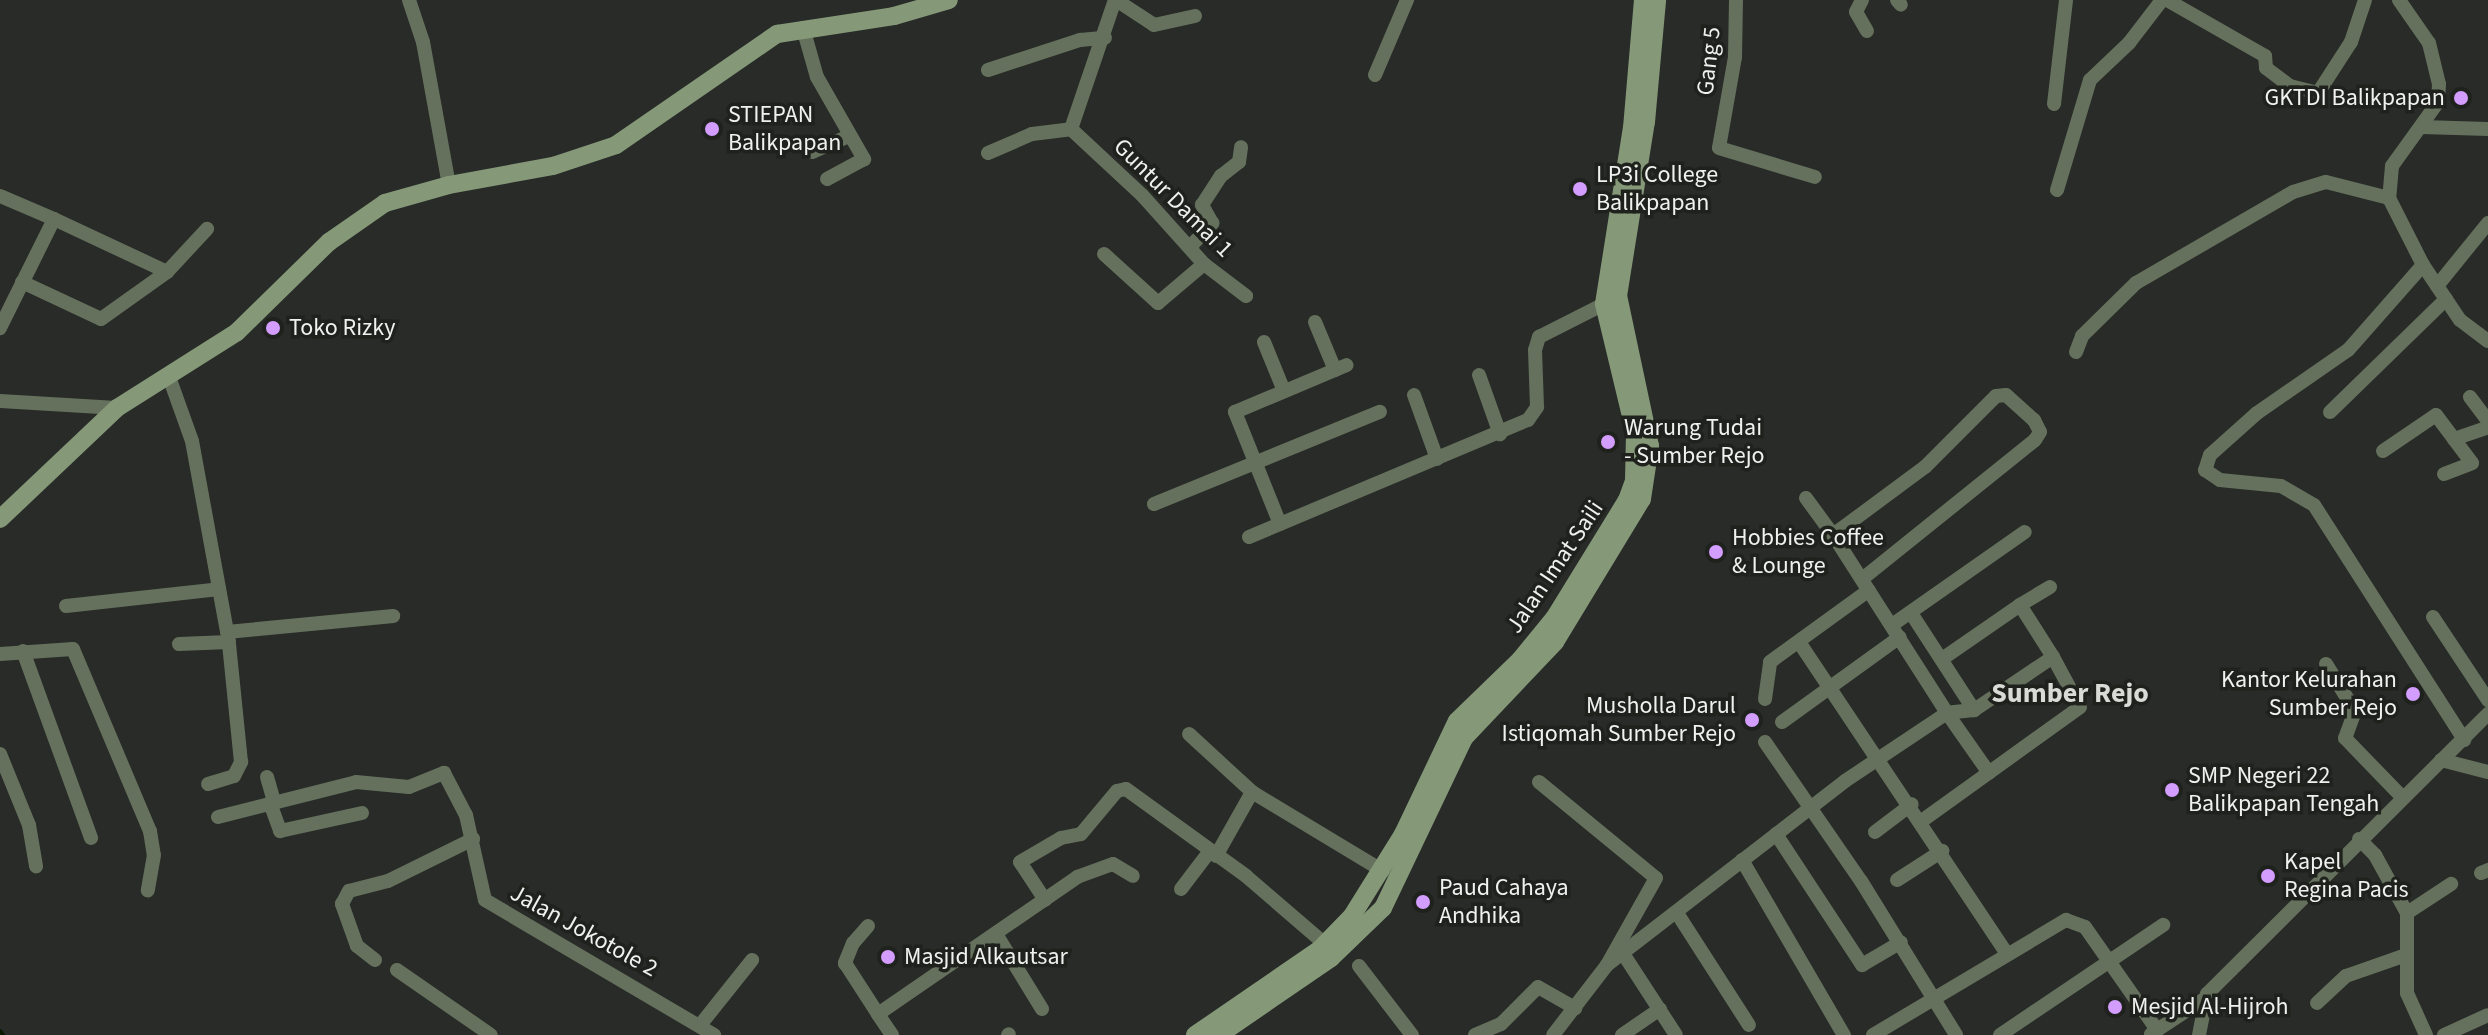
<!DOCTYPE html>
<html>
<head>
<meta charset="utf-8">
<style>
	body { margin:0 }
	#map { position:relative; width:2488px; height:1035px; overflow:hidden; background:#282b27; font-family:"Source Sans 3",sans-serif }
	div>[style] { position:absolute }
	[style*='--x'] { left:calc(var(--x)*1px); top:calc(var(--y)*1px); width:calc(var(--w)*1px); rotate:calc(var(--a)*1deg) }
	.stream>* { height:4px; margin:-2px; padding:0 2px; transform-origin:2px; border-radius:2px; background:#091a00 }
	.minor>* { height:14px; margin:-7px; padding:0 7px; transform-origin:7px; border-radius:7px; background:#65715d }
	.secondary>* { height:18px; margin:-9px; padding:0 9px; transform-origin:9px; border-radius:9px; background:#859979 }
	.dots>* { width:22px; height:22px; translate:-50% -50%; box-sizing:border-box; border:4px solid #1f211d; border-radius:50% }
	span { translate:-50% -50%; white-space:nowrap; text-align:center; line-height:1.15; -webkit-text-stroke:7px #1f211d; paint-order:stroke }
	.street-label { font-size:24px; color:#eff1ef }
	.poi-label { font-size:24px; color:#eff1ef }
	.right { translate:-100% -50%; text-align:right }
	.left { translate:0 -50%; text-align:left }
	.quarter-label { font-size:28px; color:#d8dbd6; font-weight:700 }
</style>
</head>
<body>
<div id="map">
	<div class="stream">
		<i style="--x:0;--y:1031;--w:5;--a:53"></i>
	</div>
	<div class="minor">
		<i style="--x:409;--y:0;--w:44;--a:71.6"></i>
		<i style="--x:423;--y:42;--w:145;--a:79.7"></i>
		<i style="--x:1116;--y:0;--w:45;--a:33.3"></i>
		<i style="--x:1154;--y:25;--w:42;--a:-12.4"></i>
		<i style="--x:1736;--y:0;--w:57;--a:91"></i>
		<i style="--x:1735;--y:57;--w:92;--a:100"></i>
		<i style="--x:1719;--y:148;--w:100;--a:16.8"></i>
		<i style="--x:1862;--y:0;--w:13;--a:117"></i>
		<i style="--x:1856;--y:12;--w:22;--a:60"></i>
		<i style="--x:1897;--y:0;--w:6;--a:51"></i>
		<i style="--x:2167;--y:0;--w:113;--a:29.7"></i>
		<i style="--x:2265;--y:56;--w:12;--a:85"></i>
		<i style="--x:2266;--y:68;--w:30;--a:37"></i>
		<i style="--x:2290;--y:86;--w:29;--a:14"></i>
		<i style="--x:2318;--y:93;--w:61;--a:-57.1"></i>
		<i style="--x:2351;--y:42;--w:44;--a:-71.6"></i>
		<i style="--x:2399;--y:0;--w:52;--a:55.1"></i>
		<i style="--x:2429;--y:43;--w:42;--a:76.3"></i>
		<i style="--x:2439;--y:84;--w:18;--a:93"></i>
		<i style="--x:2438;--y:102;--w:79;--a:125.7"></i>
		<i style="--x:2392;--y:166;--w:32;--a:95"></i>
		<i style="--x:2389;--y:198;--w:75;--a:63.1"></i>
		<i style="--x:2423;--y:265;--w:66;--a:56.1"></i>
		<i style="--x:2460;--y:320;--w:35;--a:37"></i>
		<i style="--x:803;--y:28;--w:51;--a:74.1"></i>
		<i style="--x:817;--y:77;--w:95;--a:60.2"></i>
		<i style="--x:864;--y:159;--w:42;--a:151.6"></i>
		<i style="--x:988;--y:70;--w:97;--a:-18.1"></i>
		<i style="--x:1080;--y:40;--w:25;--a:-5"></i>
		<i style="--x:1375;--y:75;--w:82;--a:-66.9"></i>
		<i style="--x:2054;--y:104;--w:105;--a:-83.4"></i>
		<i style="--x:2422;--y:127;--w:66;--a:1.7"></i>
		<i style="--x:1071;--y:129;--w:97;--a:42.9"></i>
		<i style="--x:1142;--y:195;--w:93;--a:48.1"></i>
		<i style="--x:1204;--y:264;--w:53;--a:37.3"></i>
		<i style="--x:812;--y:152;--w:40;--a:-23.4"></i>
		<i style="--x:988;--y:153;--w:48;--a:-23.4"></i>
		<i style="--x:1032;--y:134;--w:39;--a:-7"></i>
		<i style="--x:1071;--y:129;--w:136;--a:-71.2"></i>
		<i style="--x:2057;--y:190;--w:115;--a:-73.3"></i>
		<i style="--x:2090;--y:80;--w:54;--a:-43.5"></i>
		<i style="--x:2129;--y:43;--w:54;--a:-52.5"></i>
		<i style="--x:0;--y:196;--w:59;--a:23.1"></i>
		<i style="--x:54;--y:219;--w:122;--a:116.4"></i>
		<i style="--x:54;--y:219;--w:125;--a:25.1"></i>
		<i style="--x:1190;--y:247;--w:33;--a:-47"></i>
		<i style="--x:1212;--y:223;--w:21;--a:-119"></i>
		<i style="--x:1202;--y:205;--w:35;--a:-57"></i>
		<i style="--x:1221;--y:176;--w:23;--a:-38"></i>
		<i style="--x:1239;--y:162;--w:15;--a:-82"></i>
		<i style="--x:1104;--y:254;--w:73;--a:42.2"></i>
		<i style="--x:1158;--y:303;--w:60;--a:-40.3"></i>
		<i style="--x:2423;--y:265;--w:113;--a:131.4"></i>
		<i style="--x:2348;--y:350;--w:111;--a:145.3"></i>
		<i style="--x:2257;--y:413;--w:63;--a:138.2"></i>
		<i style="--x:2210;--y:455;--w:16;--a:108"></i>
		<i style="--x:2205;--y:470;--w:18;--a:34"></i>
		<i style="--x:2220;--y:480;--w:61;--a:5.6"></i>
		<i style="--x:2281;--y:486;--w:38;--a:30"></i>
		<i style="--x:2314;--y:505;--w:279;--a:57.4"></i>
		<i style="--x:22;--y:282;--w:87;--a:25.1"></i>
		<i style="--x:101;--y:319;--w:81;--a:-35.5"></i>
		<i style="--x:167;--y:272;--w:59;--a:-47.1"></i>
		<i style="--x:2437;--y:286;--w:81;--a:-51"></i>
		<i style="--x:1315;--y:322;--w:52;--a:67.4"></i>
		<i style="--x:1264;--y:342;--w:53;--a:67.8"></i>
		<i style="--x:2076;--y:352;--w:17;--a:-69"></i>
		<i style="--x:2082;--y:336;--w:76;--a:-44.5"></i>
		<i style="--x:2136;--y:283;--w:181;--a:-30.1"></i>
		<i style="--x:2293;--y:192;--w:34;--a:-17"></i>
		<i style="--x:2326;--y:182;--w:65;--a:14.3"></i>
		<i style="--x:168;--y:374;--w:71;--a:70.3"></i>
		<i style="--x:192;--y:441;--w:194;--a:79.6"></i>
		<i style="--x:227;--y:632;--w:167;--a:-5.5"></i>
		<i style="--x:1479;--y:375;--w:63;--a:70.4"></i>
		<i style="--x:1414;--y:395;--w:68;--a:70.2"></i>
		<i style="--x:2470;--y:397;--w:30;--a:53"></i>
		<i style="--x:0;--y:401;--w:117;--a:3.4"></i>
		<i style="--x:2330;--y:412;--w:162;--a:-44.2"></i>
		<i style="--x:2383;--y:451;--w:64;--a:-34.2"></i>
		<i style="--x:2436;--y:415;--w:30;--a:53"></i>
		<i style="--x:2454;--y:439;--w:36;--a:-19"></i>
		<i style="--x:2444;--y:474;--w:30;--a:-21"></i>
		<i style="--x:2472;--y:463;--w:30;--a:-127"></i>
		<i style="--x:1806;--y:498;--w:46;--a:53.9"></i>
		<i style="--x:1154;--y:504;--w:244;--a:-22.2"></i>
		<i style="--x:1280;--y:524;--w:121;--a:-111.9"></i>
		<i style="--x:1235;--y:412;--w:121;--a:-22.8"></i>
		<i style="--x:1249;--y:537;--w:303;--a:-22.8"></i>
		<i style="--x:1528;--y:420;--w:16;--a:-55"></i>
		<i style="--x:1537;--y:407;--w:57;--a:-92"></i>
		<i style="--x:1535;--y:350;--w:14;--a:-73"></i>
		<i style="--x:1539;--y:337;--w:73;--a:-26.9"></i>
		<i style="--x:2020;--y:605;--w:35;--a:-31"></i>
		<i style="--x:66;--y:606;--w:154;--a:-6.3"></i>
		<i style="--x:1911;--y:613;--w:116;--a:57"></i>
		<i style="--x:2433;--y:617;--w:100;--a:56.5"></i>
		<i style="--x:1892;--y:625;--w:162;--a:-35"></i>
		<i style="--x:1799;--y:642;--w:373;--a:56.3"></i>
		<i style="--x:179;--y:644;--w:50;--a:-2.3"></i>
		<i style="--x:23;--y:651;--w:199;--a:70"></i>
		<i style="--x:0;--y:654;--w:73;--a:-3.9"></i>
		<i style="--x:73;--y:649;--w:198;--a:67.1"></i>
		<i style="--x:150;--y:831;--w:24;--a:81"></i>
		<i style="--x:154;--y:855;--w:36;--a:100"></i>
		<i style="--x:1942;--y:659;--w:95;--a:-34.7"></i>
		<i style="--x:2020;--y:605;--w:62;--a:57.6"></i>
		<i style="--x:2053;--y:657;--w:95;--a:146.1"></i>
		<i style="--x:1974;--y:710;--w:27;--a:174"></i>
		<i style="--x:2326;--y:664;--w:55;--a:58.3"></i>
		<i style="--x:2355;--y:711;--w:29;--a:110"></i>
		<i style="--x:2345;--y:738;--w:82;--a:46"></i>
		<i style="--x:1765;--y:699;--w:37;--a:-82"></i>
		<i style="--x:1770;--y:662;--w:122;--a:-36"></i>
		<i style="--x:1947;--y:713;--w:73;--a:55"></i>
		<i style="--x:1782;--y:722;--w:145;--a:-35.8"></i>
		<i style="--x:1189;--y:734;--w:86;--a:42.6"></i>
		<i style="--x:1765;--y:742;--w:169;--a:55.4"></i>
		<i style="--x:1861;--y:881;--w:181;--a:58.3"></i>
		<i style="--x:0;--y:754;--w:77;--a:67.8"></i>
		<i style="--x:29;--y:825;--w:42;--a:80.3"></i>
		<i style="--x:2441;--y:760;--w:49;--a:14.3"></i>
		<i style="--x:267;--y:777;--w:26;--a:74"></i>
		<i style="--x:1539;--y:782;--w:151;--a:39.4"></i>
		<i style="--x:1656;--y:878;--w:100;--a:119.4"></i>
		<i style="--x:1607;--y:965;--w:88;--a:127.6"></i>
		<i style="--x:208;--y:784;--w:27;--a:-17"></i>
		<i style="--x:234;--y:776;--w:16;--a:-63"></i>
		<i style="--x:241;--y:762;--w:130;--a:-95.8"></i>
		<i style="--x:270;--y:803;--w:30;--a:70"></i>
		<i style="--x:280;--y:831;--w:84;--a:-12.4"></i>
		<i style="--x:218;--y:817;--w:142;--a:-14.2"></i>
		<i style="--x:356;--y:782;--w:53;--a:5.4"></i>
		<i style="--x:409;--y:787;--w:38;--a:-22"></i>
		<i style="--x:444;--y:773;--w:47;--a:62.4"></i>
		<i style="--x:466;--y:815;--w:87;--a:77.4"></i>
		<i style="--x:485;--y:900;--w:266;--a:30.5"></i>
		<i style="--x:1923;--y:820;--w:193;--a:-35.7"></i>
		<i style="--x:2080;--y:707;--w:57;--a:-118.4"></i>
		<i style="--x:1875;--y:832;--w:46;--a:-37.1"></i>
		<i style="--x:1776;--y:834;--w:157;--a:56.7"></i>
		<i style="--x:1862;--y:965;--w:45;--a:-30.5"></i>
		<i style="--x:2359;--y:839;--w:23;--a:45"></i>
		<i style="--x:2375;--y:855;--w:66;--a:61.1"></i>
		<i style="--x:2407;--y:913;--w:80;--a:90"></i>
		<i style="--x:2407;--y:993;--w:46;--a:65.7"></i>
		<i style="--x:1216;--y:856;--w:73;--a:-60.6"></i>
		<i style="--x:1252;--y:792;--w:153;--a:31.1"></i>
		<i style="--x:1742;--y:860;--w:203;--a:59.8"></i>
		<i style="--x:2481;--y:873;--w:8;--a:-23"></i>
		<i style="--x:1897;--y:880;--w:54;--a:-32.8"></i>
		<i style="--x:1181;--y:889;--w:48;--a:-52.7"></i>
		<i style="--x:1045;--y:900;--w:45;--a:-123.3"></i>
		<i style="--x:1020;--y:862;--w:48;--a:-30.3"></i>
		<i style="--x:1061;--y:838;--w:20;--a:-11"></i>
		<i style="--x:1081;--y:834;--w:56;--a:-50.1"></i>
		<i style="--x:1117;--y:791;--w:9;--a:-13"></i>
		<i style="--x:1126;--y:789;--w:148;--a:35.9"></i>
		<i style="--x:1246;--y:876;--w:104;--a:40.7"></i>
		<i style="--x:1677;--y:913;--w:133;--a:57.3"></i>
		<i style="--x:2407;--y:913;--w:53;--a:-33.4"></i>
		<i style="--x:868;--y:926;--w:23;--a:131"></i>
		<i style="--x:853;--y:943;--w:22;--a:112"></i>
		<i style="--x:845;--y:963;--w:61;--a:57.1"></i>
		<i style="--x:996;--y:934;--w:88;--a:58.5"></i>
		<i style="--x:1624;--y:955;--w:95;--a:57"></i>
		<i style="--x:375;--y:960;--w:23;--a:-142"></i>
		<i style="--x:357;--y:946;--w:45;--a:-109.7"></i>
		<i style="--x:342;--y:904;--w:15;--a:-62"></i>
		<i style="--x:349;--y:891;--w:40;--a:-14.4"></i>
		<i style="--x:388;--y:881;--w:95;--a:-26.3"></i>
		<i style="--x:1607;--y:965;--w:301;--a:-37.7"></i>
		<i style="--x:1845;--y:781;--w:123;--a:-33.7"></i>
		<i style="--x:1947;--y:713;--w:211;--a:-122.6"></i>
		<i style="--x:1833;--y:535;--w:114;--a:-36.5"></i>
		<i style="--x:1925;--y:467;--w:100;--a:-45"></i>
		<i style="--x:1996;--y:396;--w:10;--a:-6"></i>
		<i style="--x:2006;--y:395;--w:38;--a:42"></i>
		<i style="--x:2034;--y:420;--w:13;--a:63"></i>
		<i style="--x:2040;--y:432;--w:9;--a:122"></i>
		<i style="--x:2035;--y:440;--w:222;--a:141.2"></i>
		<i style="--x:1359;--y:966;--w:87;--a:52.5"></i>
		<i style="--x:397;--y:970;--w:114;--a:34.7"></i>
		<i style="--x:2317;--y:1003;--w:40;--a:-43"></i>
		<i style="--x:2346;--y:976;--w:64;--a:-19.3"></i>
		<i style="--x:701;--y:1024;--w:82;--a:-51.4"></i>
		<i style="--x:2151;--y:1034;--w:64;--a:-33.4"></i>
		<i style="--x:892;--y:1035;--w:25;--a:-124"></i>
		<i style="--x:878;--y:1014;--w:242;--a:-34.5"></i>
		<i style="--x:1077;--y:877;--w:38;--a:-20"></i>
		<i style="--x:1113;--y:864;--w:23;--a:31"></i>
		<i style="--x:1008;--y:1035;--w:1;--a:-45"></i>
		<i style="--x:1475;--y:1035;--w:28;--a:-23"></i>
		<i style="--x:1501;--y:1024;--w:52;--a:-45"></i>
		<i style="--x:1538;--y:987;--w:43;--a:29.6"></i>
		<i style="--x:1622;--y:1035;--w:46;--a:-34.4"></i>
		<i style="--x:1873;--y:1035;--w:225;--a:-30.8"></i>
		<i style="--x:2066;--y:920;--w:20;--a:20"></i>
		<i style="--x:2085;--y:927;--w:126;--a:55"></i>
		<i style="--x:2000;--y:1035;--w:197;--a:-34"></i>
		<i style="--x:2199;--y:1035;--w:42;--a:-79"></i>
		<i style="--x:2207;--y:994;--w:397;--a:-44.9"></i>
		<i style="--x:2444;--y:1035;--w:48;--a:-24.4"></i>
	</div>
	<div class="secondary">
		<i style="--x:0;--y:519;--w:161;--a:-43.5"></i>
		<i style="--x:117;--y:408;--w:142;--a:-32.3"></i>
		<i style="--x:237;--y:332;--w:129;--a:-44.4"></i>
		<i style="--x:329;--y:242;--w:68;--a:-34.9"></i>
		<i style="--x:385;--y:203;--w:66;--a:-15.7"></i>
		<i style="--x:449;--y:185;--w:106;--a:-10.4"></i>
		<i style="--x:553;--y:166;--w:66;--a:-18.4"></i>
		<i style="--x:616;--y:145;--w:196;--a:-34.6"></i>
		<i style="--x:777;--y:34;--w:118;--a:-8.7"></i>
		<i style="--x:894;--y:16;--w:57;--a:-16.2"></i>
		<i style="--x:1195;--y:1035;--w:152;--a:-34.5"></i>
		<i style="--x:1320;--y:949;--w:46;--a:-45.9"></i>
		<i style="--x:1352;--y:916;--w:97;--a:-58.1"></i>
		<i style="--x:1403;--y:834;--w:125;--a:-64.5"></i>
		<i style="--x:1457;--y:721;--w:88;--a:-44.1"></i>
		<i style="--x:1520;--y:660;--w:55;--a:-50.9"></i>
		<i style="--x:1555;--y:617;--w:137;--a:-58.4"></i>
		<i style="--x:1627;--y:500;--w:20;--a:-70"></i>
		<i style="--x:1634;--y:481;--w:48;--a:-88.8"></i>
		<i style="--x:1635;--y:433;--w:133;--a:-103.5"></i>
		<i style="--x:1604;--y:304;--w:178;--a:-81"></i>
		<i style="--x:1632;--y:128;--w:128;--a:-85.1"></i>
		<i style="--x:1219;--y:1035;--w:136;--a:-34.5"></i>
		<i style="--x:1331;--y:958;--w:72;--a:-43.9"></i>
		<i style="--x:1383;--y:908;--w:188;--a:-64.5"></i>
		<i style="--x:1464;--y:738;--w:132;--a:-46.5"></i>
		<i style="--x:1555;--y:642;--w:167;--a:-58.7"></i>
		<i style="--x:1642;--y:499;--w:54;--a:-81.4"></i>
		<i style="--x:1650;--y:446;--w:153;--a:-102"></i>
		<i style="--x:1618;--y:296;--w:176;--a:-80.9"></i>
		<i style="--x:1646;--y:122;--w:122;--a:-84.8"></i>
	</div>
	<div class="dots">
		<i style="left:2461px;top:98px;background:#d29dfd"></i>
		<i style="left:712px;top:129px;background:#d29dfd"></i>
		<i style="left:1580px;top:189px;background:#d29dfd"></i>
		<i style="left:273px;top:328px;background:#d29dfd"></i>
		<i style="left:1608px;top:442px;background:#d29dfd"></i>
		<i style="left:1716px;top:552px;background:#d29dfd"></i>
		<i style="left:2413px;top:694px;background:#d29dfd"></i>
		<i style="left:1752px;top:720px;background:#d29dfd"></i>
		<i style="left:2172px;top:790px;background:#d29dfd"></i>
		<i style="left:2268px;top:876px;background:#d29dfd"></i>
		<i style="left:1423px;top:902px;background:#d29dfd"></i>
		<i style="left:888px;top:957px;background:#d29dfd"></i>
		<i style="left:2115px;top:1007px;background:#d29dfd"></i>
	</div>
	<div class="street-label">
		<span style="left:1709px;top:61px;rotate:-84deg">Gang 5</span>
		<span style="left:1173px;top:198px;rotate:45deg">Guntur Damai 1</span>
		<span style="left:1555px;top:567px;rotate:-56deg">Jalan Imat Saili</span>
		<span style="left:584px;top:931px;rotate:29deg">Jalan Jokotole 2</span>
	</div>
	<div class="poi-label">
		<span class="right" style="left:2445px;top:98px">GKTDI Balikpapan</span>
		<span class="left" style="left:728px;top:129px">STIEPAN<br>Balikpapan</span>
		<span class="left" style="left:1596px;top:189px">LP3i College<br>Balikpapan</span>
		<span class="left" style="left:289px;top:328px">Toko Rizky</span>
		<span class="left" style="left:1624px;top:442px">Warung Tudai<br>- Sumber Rejo</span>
		<span class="left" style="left:1732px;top:552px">Hobbies Coffee<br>&amp; Lounge</span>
		<span class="right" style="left:2397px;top:694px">Kantor Kelurahan<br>Sumber Rejo</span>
		<span class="right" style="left:1736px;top:720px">Musholla Darul<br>Istiqomah Sumber Rejo</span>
		<span class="left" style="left:2188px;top:790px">SMP Negeri 22<br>Balikpapan Tengah</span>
		<span class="left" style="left:2284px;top:876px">Kapel<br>Regina Pacis</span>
		<span class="left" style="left:1439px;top:902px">Paud Cahaya<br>Andhika</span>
		<span class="left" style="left:904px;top:957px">Masjid Alkautsar</span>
		<span class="left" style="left:2131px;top:1007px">Mesjid Al-Hijroh</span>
	</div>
	<div class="quarter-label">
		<span style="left:2070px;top:693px">Sumber Rejo</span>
	</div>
</div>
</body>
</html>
